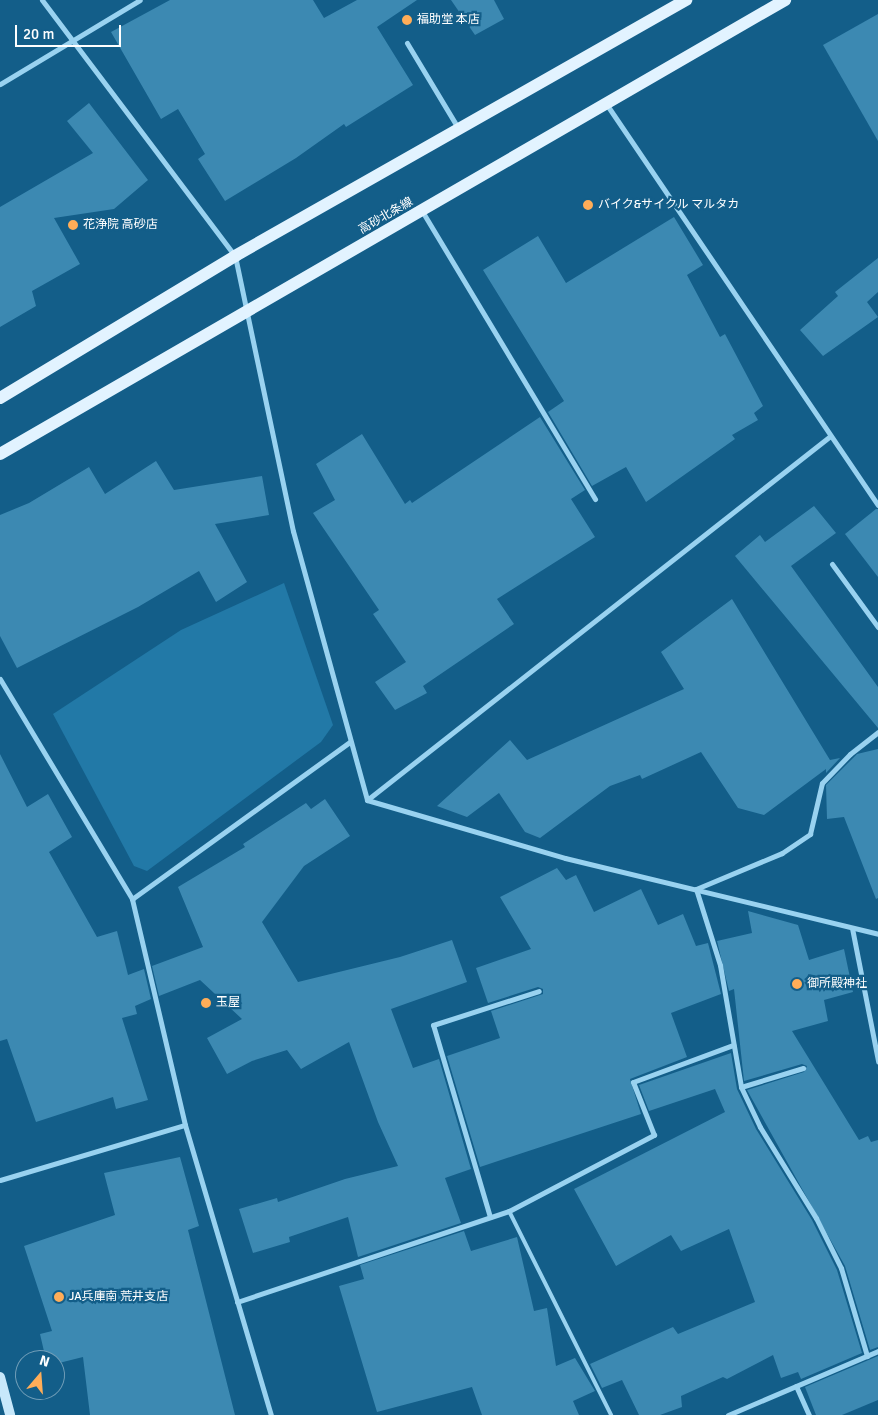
<!DOCTYPE html>
<html>
<head>
<meta charset="utf-8">
<style>
	body { margin:0 }
	#map { position:relative; width:878px; height:1415px; overflow:hidden; background:#135e89; font-family:Signika,"Noto Sans JP",sans-serif }
	div>[style] { position:absolute }
	[style*='--x'] { left:calc(var(--x)*1px); top:calc(var(--y)*1px); width:calc(var(--w)*1px); rotate:calc(var(--a)*1deg) }
	.green>* { inset:0; background:#2279a7 }
	.building>* { inset:0; background:#3c89b2 }
	.lane>* { height:4px; margin:-2px; padding:0 2px; transform-origin:2px; border-radius:2px; background:#99d2f0 }
	.street>* { height:5px; margin:-2.5px; padding:0 2.5px; transform-origin:2.5px; border-radius:2.5px; background:#99d2f0 }
	.secondary>* { height:10px; margin:-5px; padding:0 5px; transform-origin:5px; border-radius:5px; background:#c7e8fb }
	.primary>* { height:12px; margin:-6px; padding:0 6px; transform-origin:6px; border-radius:6px; background:#e2f3ff }
	.dots>* { width:14px; height:14px; translate:-50% -50%; box-sizing:border-box; border:2px solid #135e89; border-radius:50% }
	span { translate:-50% -50%; white-space:nowrap; text-align:center; line-height:1.15; -webkit-text-stroke:4.5px #135e89; paint-order:stroke }
	.poi-label { font-size:12px; color:#fff }
	.left { translate:0 -50%; text-align:left }
	.street-label { font-size:12px; color:#fff }
	.north { position:absolute; left:15px; top:1350px; width:50px; height:50px; box-sizing:border-box; background:#135e89; border:1px solid #719eb8; border-radius:50%; rotate:18deg; font-size:14px; font-weight:700; line-height:20px; text-align:center; color:#fff }
	.north::after { content:''; display:block; margin:auto; width:18px; height:22px; background:#ffad58; clip-path:polygon(50% 0,100% 100%,50% 72%,0 100%) }
	.scale { position:absolute; left:15px; top:25px; width:106px; height:22px; box-sizing:border-box; border:2px solid #fff; border-top:0; padding-left:6px; font-size:15px; line-height:18px; white-space:nowrap; color:#fff; -webkit-text-stroke:4px #135e89; paint-order:stroke }
</style>
</head>
<body>
<div id="map">
	<div class="green">
		<i style="clip-path:polygon(284px 583px,333px 725px,321px 742px,147px 871px,134px 866px,53px 714px,181px 630px)"></i>
	</div>
	<div class="building">
		<i style="clip-path:polygon(170px 0,313px 0,324px 18px,357px 0,417px 0,377px 27px,413px 85px,346px 127px,344px 124px,296px 158px,225px 201px,198px 159px,205px 154px,178px 109px,161px 119px,111px 32px)"></i>
		<i style="clip-path:polygon(451px 0,494px 0,504px 19px,475px 35px)"></i>
		<i style="clip-path:polygon(878px 14px,878px 141px,823px 45px)"></i>
		<i style="clip-path:polygon(89px 103px,148px 180px,114px 209px,54px 218px,80px 264px,32px 291px,36px 306px,0 327px,0 207px,93px 153px,67px 121px)"></i>
		<i style="clip-path:polygon(674px 217px,703px 265px,687px 275px,720px 337px,725px 334px,763px 406px,754px 413px,758px 420px,732px 435px,735px 439px,646px 502px,626px 467px,592px 486px,548px 412px,564px 401px,483px 270px,538px 236px,566px 283px)"></i>
		<i style="clip-path:polygon(878px 258px,878px 292px,867px 302px,878px 317px,823px 356px,800px 330px,838px 296px,835px 292px)"></i>
		<i style="clip-path:polygon(540px 417px,585px 490px,571px 499px,595px 537px,497px 599px,514px 624px,423px 686px,427px 693px,395px 710px,375px 682px,406px 662px,373px 614px,379px 610px,313px 513px,335px 500px,316px 464px,362px 434px,405px 504px,410px 500px,412px 503px)"></i>
		<i style="clip-path:polygon(156px 461px,174px 490px,262px 476px,269px 515px,215px 524px,247px 582px,216px 602px,199px 571px,138px 607px,17px 668px,0 636px,0 515px,29px 503px,89px 467px,105px 494px)"></i>
		<i style="clip-path:polygon(814px 506px,836px 533px,791px 566px,878px 687px,878px 728px,735px 556px,760px 535px,765px 542px)"></i>
		<i style="clip-path:polygon(876px 509px,878px 509px,878px 577px,845px 534px)"></i>
		<i style="clip-path:polygon(732px 599px,830px 760px,840px 758px,826px 773px,826px 769px,764px 815px,738px 808px,701px 752px,642px 779px,640px 775px,610px 786px,540px 838px,525px 832px,499px 793px,467px 817px,437px 806px,510px 740px,527px 760px,684px 689px,661px 652px)"></i>
		<i style="clip-path:polygon(878px 749px,878px 898px,876px 899px,844px 817px,827px 819px,826px 785px,857px 754px)"></i>
		<i style="clip-path:polygon(0 754px,27px 807px,48px 794px,72px 837px,49px 852px,97px 937px,117px 931px,128px 975px,144px 969px,151px 999px,135px 1006px,137px 1014px,122px 1018px,148px 1100px,116px 1109px,113px 1097px,36px 1122px,7px 1039px,0 1041px)"></i>
		<i style="clip-path:polygon(325px 799px,350px 836px,304px 866px,262px 922px,298px 982px,400px 957px,452px 940px,467px 982px,391px 1009px,413px 1068px,439px 1059px,471px 1169px,445px 1178px,461px 1223px,358px 1257px,348px 1217px,289px 1237px,290px 1242px,253px 1253px,239px 1209px,277px 1198px,278px 1202px,345px 1179px,398px 1166px,378px 1122px,349px 1042px,301px 1069px,287px 1050px,252px 1061px,227px 1074px,207px 1038px,242px 1019px,200px 980px,159px 996px,152px 966px,203px 947px,178px 887px,245px 847px,243px 844px,306px 803px,311px 809px)"></i>
		<i style="clip-path:polygon(557px 868px,566px 880px,576px 875px,594px 912px,641px 889px,658px 925px,683px 914px,696px 946px,708px 943px,721px 994px,671px 1013px,687px 1057px,630px 1079px,641px 1114px,480px 1167px,447px 1056px,500px 1038px,491px 1011px,543px 994px,543px 989px,538px 987px,488px 1003px,476px 968px,531px 949px,500px 897px)"></i>
		<i style="clip-path:polygon(748px 911px,798px 925px,809px 960px,844px 949px,853px 992px,824px 1000px,828px 1021px,792px 1031px,859px 1140px,868px 1136px,871px 1142px,878px 1140px,878px 1347px,870px 1350px,845px 1266px,747px 1090px,804px 1072px,807px 1066px,802px 1064px,744px 1081px,734px 989px,729px 991px,717px 941px,752px 933px)"></i>
		<i style="clip-path:polygon(731px 1053px,737px 1089px,756px 1129px,812px 1220px,837px 1270px,862px 1353px,801px 1379px,798px 1372px,781px 1378px,773px 1355px,727px 1379px,723px 1377px,681px 1396px,682px 1407px,660px 1415px,639px 1415px,622px 1380px,602px 1388px,590px 1364px,673px 1327px,678px 1334px,755px 1302px,729px 1229px,681px 1251px,671px 1235px,616px 1266px,574px 1189px,725px 1112px,715px 1089px,649px 1111px,639px 1085px)"></i>
		<i style="clip-path:polygon(180px 1157px,199px 1226px,188px 1230px,235px 1415px,90px 1415px,83px 1357px,55px 1364px,55px 1360px,46px 1360px,40px 1334px,52px 1331px,24px 1246px,115px 1215px,104px 1173px)"></i>
		<i style="clip-path:polygon(464px 1231px,471px 1251px,517px 1237px,534px 1311px,547px 1308px,556px 1366px,575px 1358px,595px 1391px,573px 1401px,579px 1415px,482px 1415px,472px 1387px,377px 1412px,339px 1286px,364px 1279px,360px 1265px)"></i>
		<i style="clip-path:polygon(878px 1356px,878px 1400px,842px 1415px,816px 1415px,805px 1387px)"></i>
	</div>
	<div class="lane">
		<i style="--x:509;--y:1211;--w:228;--a:63.4"></i>
	</div>
	<div class="street">
		<i style="--x:42;--y:0;--w:321;--a:53"></i>
		<i style="--x:235;--y:256;--w:281;--a:78.1"></i>
		<i style="--x:293;--y:531;--w:279;--a:74.6"></i>
		<i style="--x:367;--y:800;--w:206;--a:16.3"></i>
		<i style="--x:565;--y:858;--w:322;--a:13.6"></i>
		<i style="--x:407;--y:43;--w:99;--a:59"></i>
		<i style="--x:0;--y:84;--w:163;--a:-31"></i>
		<i style="--x:607;--y:105;--w:483;--a:55.9"></i>
		<i style="--x:422;--y:211;--w:336;--a:59"></i>
		<i style="--x:832;--y:564;--w:78;--a:53.9"></i>
		<i style="--x:0;--y:679;--w:257;--a:59"></i>
		<i style="--x:132;--y:899;--w:232;--a:76.8"></i>
		<i style="--x:185;--y:1125;--w:302;--a:73.5"></i>
		<i style="--x:367;--y:800;--w:588;--a:-38.16"></i>
		<i style="--x:696;--y:889;--w:80;--a:72.5"></i>
		<i style="--x:720;--y:965;--w:124;--a:80.2"></i>
		<i style="--x:741;--y:1087;--w:44;--a:64.6"></i>
		<i style="--x:760;--y:1127;--w:107;--a:58.4"></i>
		<i style="--x:816;--y:1218;--w:56;--a:63.4"></i>
		<i style="--x:841;--y:1268;--w:92;--a:73.5"></i>
		<i style="--x:696;--y:889;--w:93;--a:-22.7"></i>
		<i style="--x:782;--y:853;--w:34;--a:-34"></i>
		<i style="--x:810;--y:834;--w:52;--a:-76.8"></i>
		<i style="--x:822;--y:783;--w:40;--a:-46"></i>
		<i style="--x:850;--y:754;--w:36;--a:-38"></i>
		<i style="--x:132;--y:899;--w:269;--a:-35.8"></i>
		<i style="--x:852;--y:928;--w:136;--a:78.9"></i>
		<i style="--x:741;--y:1087;--w:65;--a:-17"></i>
		<i style="--x:0;--y:1180;--w:193;--a:-16.6"></i>
		<i style="--x:490;--y:1217;--w:200;--a:-106.5"></i>
		<i style="--x:433;--y:1025;--w:111;--a:-17.8"></i>
		<i style="--x:237;--y:1302;--w:287;--a:-18.5"></i>
		<i style="--x:509;--y:1211;--w:164;--a:-27.7"></i>
		<i style="--x:654;--y:1135;--w:57;--a:-111.6"></i>
		<i style="--x:633;--y:1082;--w:107;--a:-20.3"></i>
		<i style="--x:796;--y:1386;--w:32;--a:66"></i>
		<i style="--x:728;--y:1415;--w:163;--a:-23.1"></i>
	</div>
	<div class="secondary">
		<i style="--x:0;--y:1377;--w:39;--a:75"></i>
	</div>
	<div class="primary">
		<i style="--x:0;--y:398;--w:275;--a:-31.1"></i>
		<i style="--x:235;--y:256;--w:519;--a:-29.58"></i>
		<i style="--x:0;--y:454;--w:907;--a:-30.04"></i>
	</div>
	<div class="dots">
		<i style="left:407px;top:20px;background:#ffad58"></i>
		<i style="left:588px;top:205px;background:#ffad58"></i>
		<i style="left:73px;top:225px;background:#ffad58"></i>
		<i style="left:797px;top:984px;background:#ffad58"></i>
		<i style="left:206px;top:1003px;background:#ffad58"></i>
		<i style="left:59px;top:1297px;background:#ffad58"></i>
	</div>
	<div class="poi-label">
		<span class="left" style="left:417px;top:20px">福助堂 本店</span>
		<span class="left" style="left:598px;top:205px">バイク&amp;サイクル マルタカ</span>
		<span class="left" style="left:83px;top:225px">花浄院 高砂店</span>
		<span class="left" style="left:807px;top:984px">御所殿神社</span>
		<span class="left" style="left:216px;top:1003px">玉屋</span>
		<span class="left" style="left:69px;top:1297px">JA兵庫南 荒井支店</span>
	</div>
	<div class="street-label">
		<span style="left:386px;top:216px;rotate:-30deg">高砂北条線</span>
	</div>
	<div class="north">N</div>
	<div class="scale">20 m</div>
</div>
</body>
</html>
